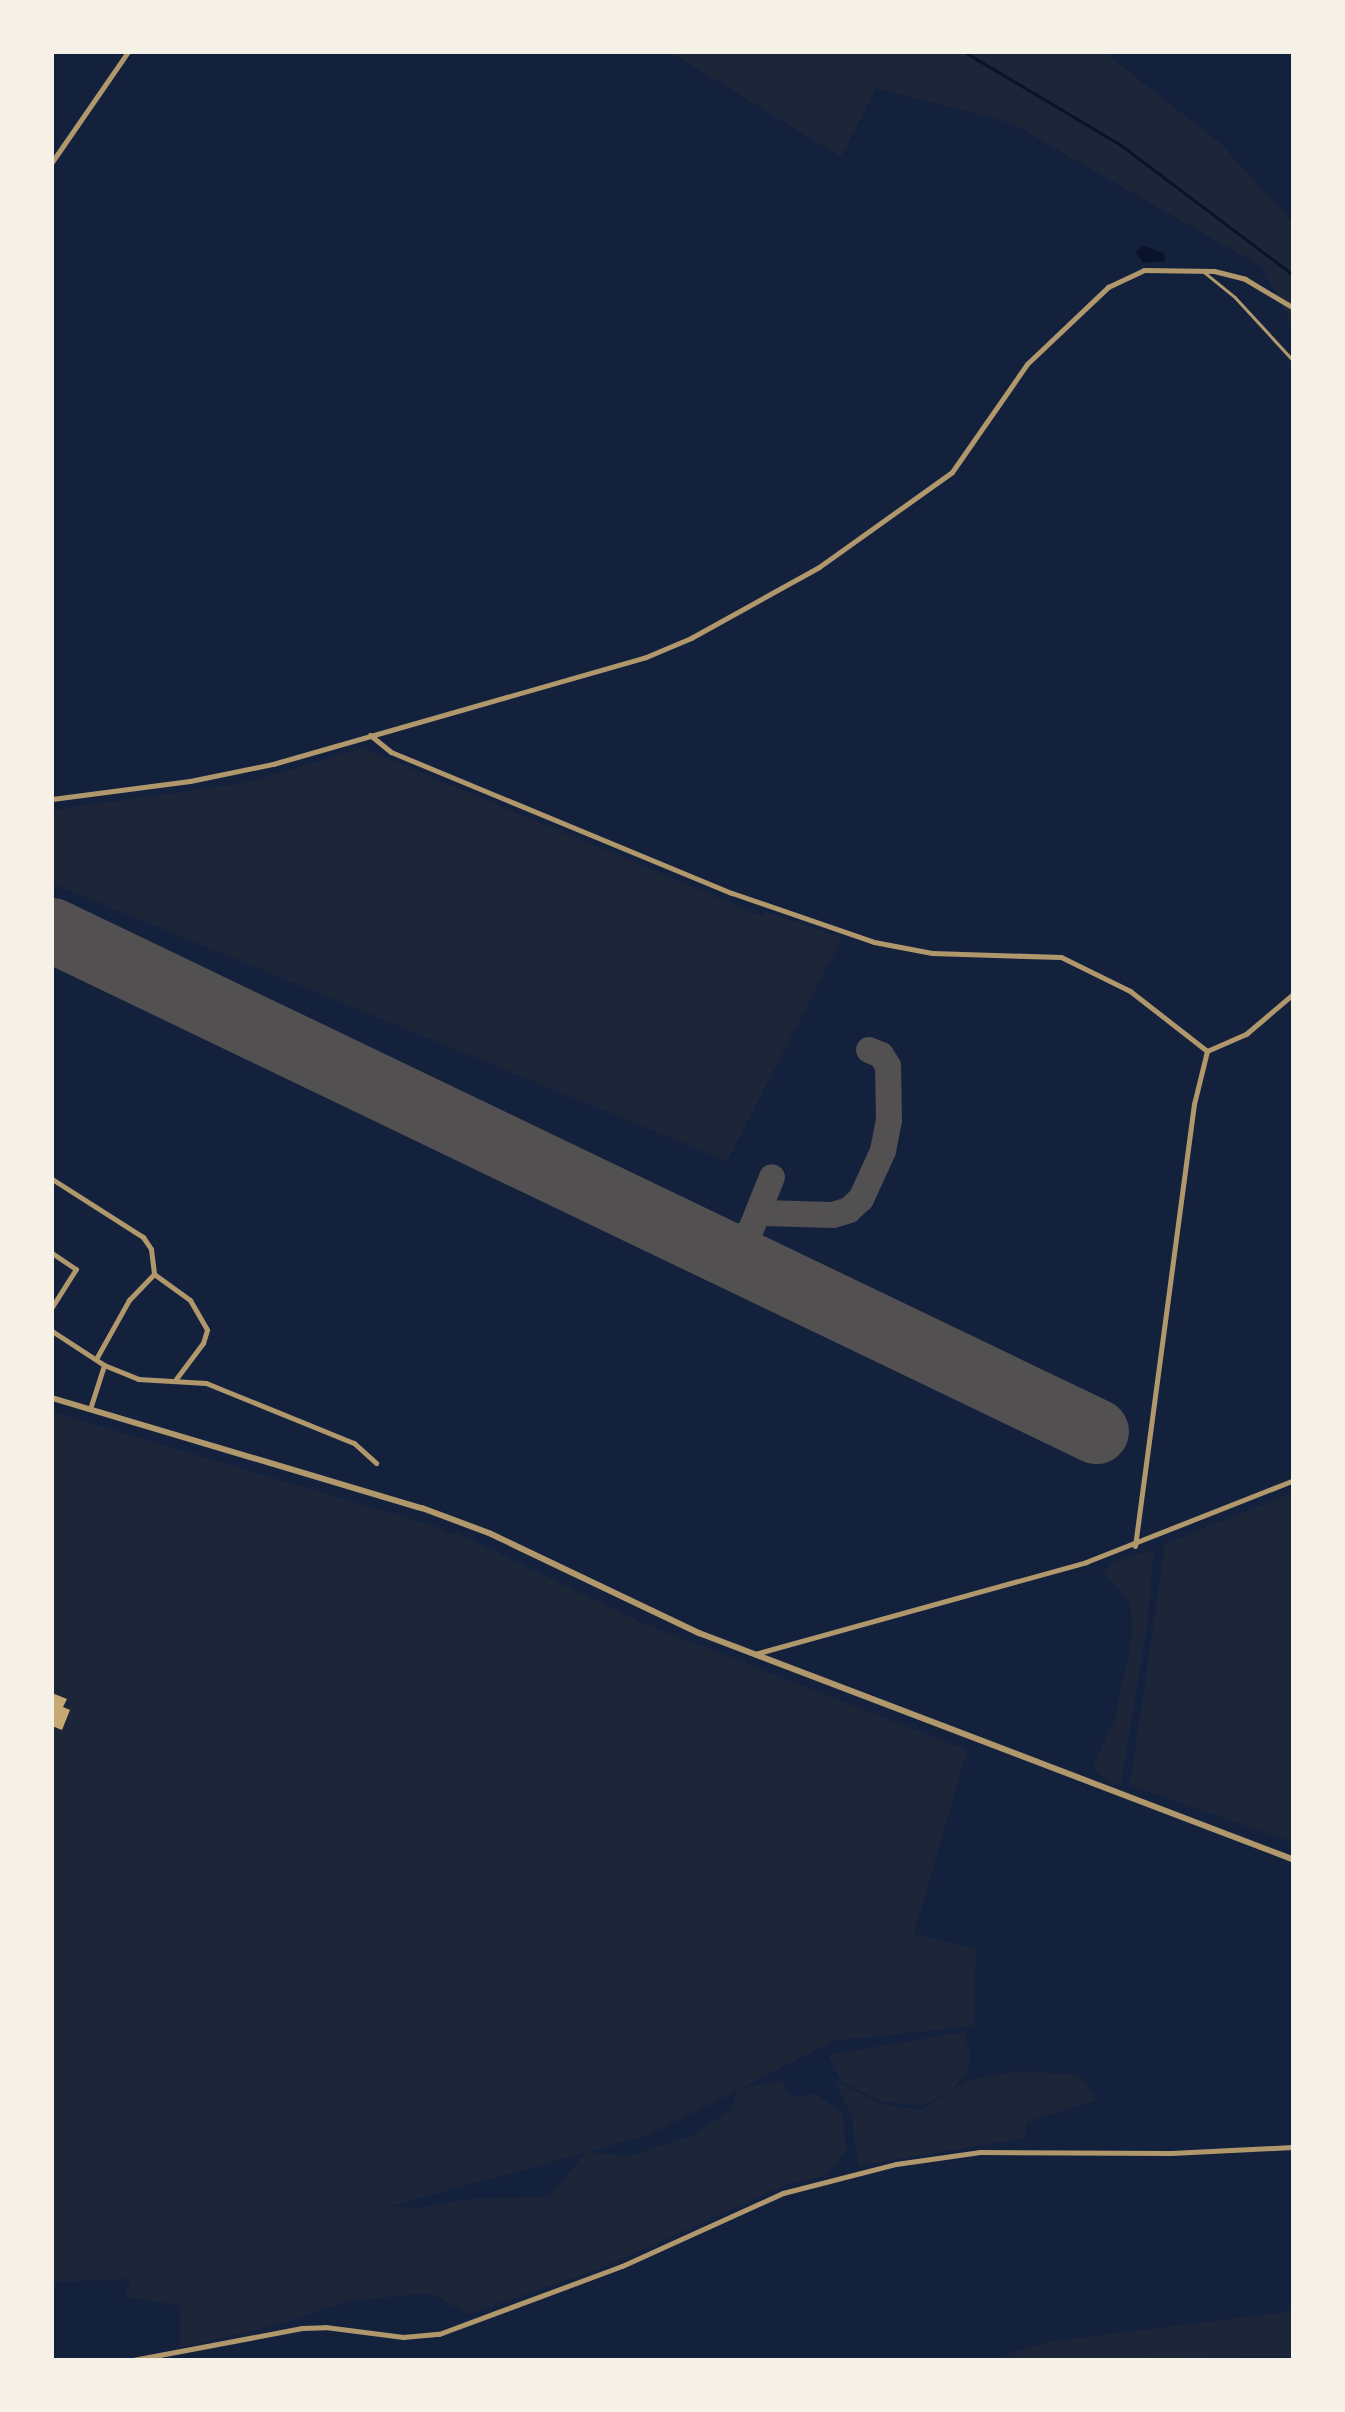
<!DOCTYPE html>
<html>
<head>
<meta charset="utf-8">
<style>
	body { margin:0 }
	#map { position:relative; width:1345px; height:2412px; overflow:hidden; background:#14213d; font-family:"Varela Round",sans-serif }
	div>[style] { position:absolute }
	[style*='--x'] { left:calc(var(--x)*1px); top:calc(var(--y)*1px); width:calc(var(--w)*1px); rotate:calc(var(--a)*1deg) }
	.green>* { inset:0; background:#1d2539 }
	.water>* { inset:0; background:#0b132b }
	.stream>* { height:2.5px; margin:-1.25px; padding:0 1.25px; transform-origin:1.25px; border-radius:1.25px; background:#0b132b }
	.taxiway>* { height:26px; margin:-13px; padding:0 13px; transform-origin:13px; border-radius:13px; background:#525050 }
	.runway>* { height:65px; margin:-32.5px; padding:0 32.5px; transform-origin:32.5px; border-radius:32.5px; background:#525050 }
	.building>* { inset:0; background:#c6a872 }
	.service>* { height:2.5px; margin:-1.25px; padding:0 1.25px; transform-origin:1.25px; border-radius:1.25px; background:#b1986c }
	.minor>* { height:5px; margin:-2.5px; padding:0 2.5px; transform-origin:2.5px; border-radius:2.5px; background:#b1986c }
	.tertiary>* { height:6px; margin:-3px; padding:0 3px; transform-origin:3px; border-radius:3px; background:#b1986c }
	span { translate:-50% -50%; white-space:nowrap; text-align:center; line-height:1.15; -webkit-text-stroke:7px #f6f1e7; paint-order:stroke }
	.frame { position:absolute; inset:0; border:54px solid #f6f1e7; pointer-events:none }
</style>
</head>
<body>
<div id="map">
	<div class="green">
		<i style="clip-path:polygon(672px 53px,1105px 53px,1221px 144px,1292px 222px,1292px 325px,1262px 267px,1011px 123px,876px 88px,841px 157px)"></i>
		<i style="clip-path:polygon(362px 748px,762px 916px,765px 911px,842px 938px,727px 1161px,53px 884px,53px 810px,250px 782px)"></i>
		<i style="clip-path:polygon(evenodd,53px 1412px,434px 1526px,452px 1535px,456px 1532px,640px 1622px,967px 1750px,914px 1934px,976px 1949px,973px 2026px,833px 2041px,740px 2089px,781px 2081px,790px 2097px,816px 2094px,843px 2114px,846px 2151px,826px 2176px,790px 2183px,604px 2267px,469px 2314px,430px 2293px,348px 2301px,277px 2325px,179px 2348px,180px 2306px,125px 2296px,131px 2279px,53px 2282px,53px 1412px,738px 2090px,731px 2110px,693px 2135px,629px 2156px,588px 2152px,648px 2135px,738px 2090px,53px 1412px,585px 2153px,549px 2197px,470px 2199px,416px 2208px,390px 2206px,585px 2153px)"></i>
		<i style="clip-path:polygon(1292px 1493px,1292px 1842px,1130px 1785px,1165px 1544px)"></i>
		<i style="clip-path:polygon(1154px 1549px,1147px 1626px,1121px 1783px,1113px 1785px,1092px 1768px,1115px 1719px,1133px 1633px,1130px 1601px,1103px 1573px,1114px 1562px)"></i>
		<i style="clip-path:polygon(964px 2032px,970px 2054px,968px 2071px,952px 2090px,922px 2106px,881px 2102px,841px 2081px,828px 2055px)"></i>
		<i style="clip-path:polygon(1017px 2071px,1079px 2075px,1097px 2100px,1027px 2122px,1025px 2138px,858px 2166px,852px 2118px,835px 2080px,880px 2104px,921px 2110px,967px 2081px)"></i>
		<i style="clip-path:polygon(1292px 2311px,1292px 2357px,992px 2359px,1047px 2342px)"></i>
	</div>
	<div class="water">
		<i style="clip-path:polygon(1143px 246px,1164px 253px,1165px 261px,1143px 263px,1136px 252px)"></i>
	</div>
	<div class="stream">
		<i style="--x:965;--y:52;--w:182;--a:30.8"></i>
		<i style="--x:1121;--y:145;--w:214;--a:37"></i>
	</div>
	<div class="taxiway">
		<i style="--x:759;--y:1213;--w:74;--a:1.5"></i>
		<i style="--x:833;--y:1215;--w:17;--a:-17"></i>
		<i style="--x:849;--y:1210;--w:16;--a:-43"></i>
		<i style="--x:861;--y:1199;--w:53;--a:-65.4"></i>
		<i style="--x:883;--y:1151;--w:31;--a:-79"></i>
		<i style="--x:889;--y:1121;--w:55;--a:-91"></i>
		<i style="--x:888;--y:1066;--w:13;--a:-122"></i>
		<i style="--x:881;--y:1055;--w:13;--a:-157"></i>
		<i style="--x:695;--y:1238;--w:43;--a:0"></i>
		<i style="--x:738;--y:1238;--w:13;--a:-27"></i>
		<i style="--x:750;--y:1232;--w:59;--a:-68.2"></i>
	</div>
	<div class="runway">
		<i style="--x:52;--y:930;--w:1158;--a:25.64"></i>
	</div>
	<div class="building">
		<i style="clip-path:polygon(52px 1693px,67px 1699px,63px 1707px,70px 1710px,62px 1730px,52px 1726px)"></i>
	</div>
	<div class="service">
		<i style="--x:1204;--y:272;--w:40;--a:39"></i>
		<i style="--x:1235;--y:297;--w:84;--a:47.4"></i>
	</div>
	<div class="minor">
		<i style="--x:52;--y:162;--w:134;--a:-55.4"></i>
		<i style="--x:370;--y:735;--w:27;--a:39"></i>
		<i style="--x:391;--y:752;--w:369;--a:22.5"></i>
		<i style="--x:732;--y:893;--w:150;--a:19"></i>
		<i style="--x:874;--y:942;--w:59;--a:10.7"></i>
		<i style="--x:932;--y:953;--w:129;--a:1.8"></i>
		<i style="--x:1061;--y:957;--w:77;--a:26.2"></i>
		<i style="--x:1130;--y:991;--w:98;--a:37.9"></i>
		<i style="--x:52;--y:799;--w:139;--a:-7.4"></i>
		<i style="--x:190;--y:781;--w:85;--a:-11.6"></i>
		<i style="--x:273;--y:764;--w:388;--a:-16"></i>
		<i style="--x:646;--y:657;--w:49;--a:-22.9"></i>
		<i style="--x:691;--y:638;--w:146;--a:-29"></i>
		<i style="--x:819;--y:567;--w:163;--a:-35.5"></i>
		<i style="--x:952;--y:472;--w:131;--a:-55.2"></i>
		<i style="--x:1027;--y:364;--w:112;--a:-43.5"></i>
		<i style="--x:1108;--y:287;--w:40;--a:-25"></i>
		<i style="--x:1144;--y:270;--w:70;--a:0.8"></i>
		<i style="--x:1214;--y:271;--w:32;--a:14"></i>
		<i style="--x:1245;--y:279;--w:55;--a:30.8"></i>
		<i style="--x:1207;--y:1051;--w:43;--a:-23.6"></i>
		<i style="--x:1246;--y:1034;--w:60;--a:-40.3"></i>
		<i style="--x:52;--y:1179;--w:108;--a:32.5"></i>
		<i style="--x:143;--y:1237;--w:14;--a:56"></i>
		<i style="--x:151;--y:1249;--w:25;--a:83"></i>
		<i style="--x:52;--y:1253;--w:29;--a:34"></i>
		<i style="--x:76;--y:1269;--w:45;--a:122.3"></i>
		<i style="--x:154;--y:1274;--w:44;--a:35.8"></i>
		<i style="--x:190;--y:1300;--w:34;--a:60"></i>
		<i style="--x:207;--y:1330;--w:14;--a:107"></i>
		<i style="--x:203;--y:1343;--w:45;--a:126.9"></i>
		<i style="--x:52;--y:1331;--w:62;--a:33.2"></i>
		<i style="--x:104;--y:1365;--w:37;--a:22"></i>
		<i style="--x:138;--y:1379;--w:68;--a:3.4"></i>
		<i style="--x:206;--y:1383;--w:160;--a:22.1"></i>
		<i style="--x:354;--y:1443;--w:30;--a:42"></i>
		<i style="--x:96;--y:1359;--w:68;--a:-60.8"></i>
		<i style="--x:129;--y:1300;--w:36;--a:-46"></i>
		<i style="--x:90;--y:1409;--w:46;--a:-72.3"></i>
		<i style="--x:1135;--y:1546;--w:446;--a:-82.4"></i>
		<i style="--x:1194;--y:1104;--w:55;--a:-76.2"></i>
		<i style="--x:755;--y:1654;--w:344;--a:-15.5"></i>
		<i style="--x:1086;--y:1562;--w:221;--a:-21.5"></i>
		<i style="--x:133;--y:2360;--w:172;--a:-10.7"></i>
		<i style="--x:302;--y:2328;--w:23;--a:-2"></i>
		<i style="--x:325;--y:2327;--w:79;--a:7.3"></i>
		<i style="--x:403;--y:2337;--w:36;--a:-5"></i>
		<i style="--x:439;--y:2334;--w:195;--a:-20.4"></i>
		<i style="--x:622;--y:2266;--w:177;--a:-24.4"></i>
		<i style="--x:783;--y:2193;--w:117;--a:-14.4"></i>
		<i style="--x:896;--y:2164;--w:85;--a:-8.1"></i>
		<i style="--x:980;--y:2152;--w:191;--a:0.3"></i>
		<i style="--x:1171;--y:2153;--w:121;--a:-2.8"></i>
	</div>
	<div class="tertiary">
		<i style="--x:52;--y:1398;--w:386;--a:16.6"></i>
		<i style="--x:422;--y:1508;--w:72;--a:20.5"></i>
		<i style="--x:489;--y:1533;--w:233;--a:25.5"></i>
		<i style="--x:699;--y:1633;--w:635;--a:20.86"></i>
	</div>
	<div class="frame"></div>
</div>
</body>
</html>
